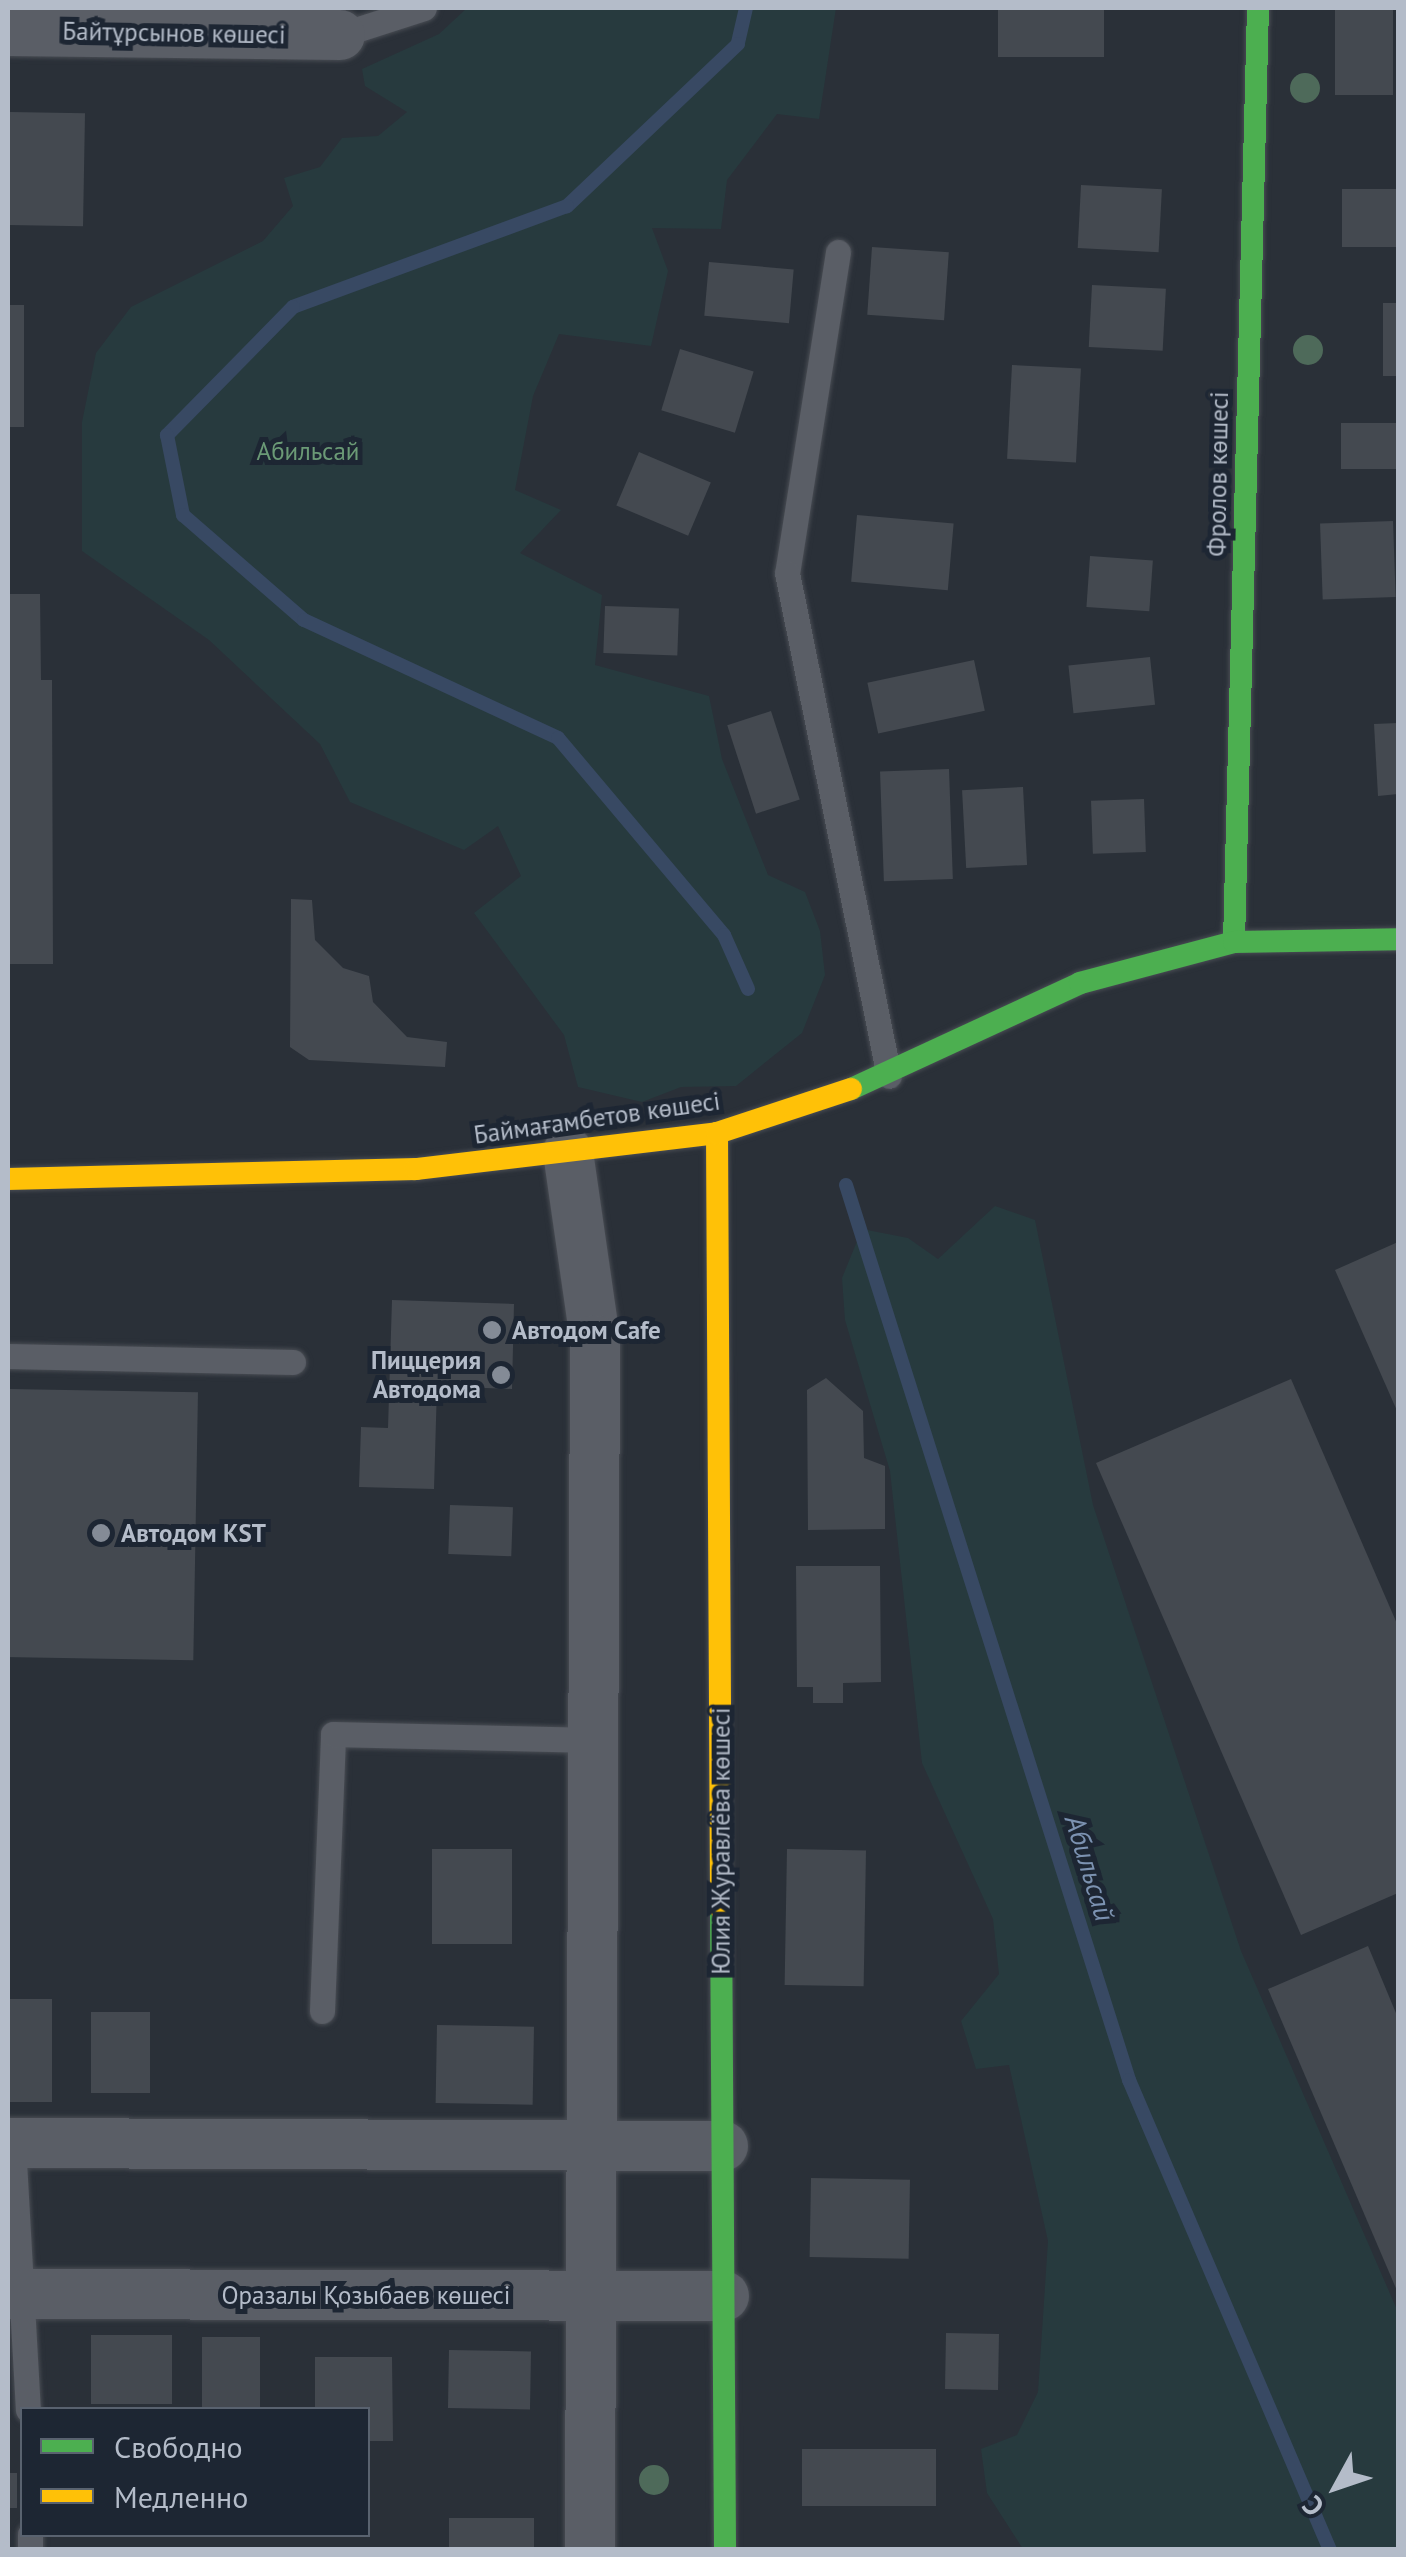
<!DOCTYPE html>
<html>
<head>
<meta charset="utf-8">
<style>
	body { margin:0 }
	#map { position:relative; width:1406px; height:2557px; overflow:hidden; background:#2a3038; font-family:"PT Sans",sans-serif }
	div>[style] { position:absolute }
	[style*='--x'] { left:calc(var(--x)*1px); top:calc(var(--y)*1px); width:calc(var(--w)*1px); rotate:calc(var(--a)*1deg) }
	.green>* { inset:0; background:#273a3e }
	.stream>* { height:14px; margin:-7px; padding:0 7px; transform-origin:7px; border-radius:7px; background:#384963 }
	.building>* { inset:0; background:#444950; transform-origin:0 0 }
	.roads { filter:drop-shadow(0 0 2px #484c53) drop-shadow(0 0 2px #484c53) }
	.lane>* { height:25px; margin:-12.5px; padding:0 12.5px; transform-origin:12.5px; border-radius:12.5px; background:#5a5e66 }
	.street>* { height:50px; margin:-25px; padding:0 25px; transform-origin:25px; border-radius:25px; background:#5a5e66 }
	.fast>* { height:22px; margin:-11px; padding:0 11px; transform-origin:11px; border-radius:11px; background:#4caf50 }
	.slow>* { height:22px; margin:-11px; padding:0 11px; transform-origin:11px; border-radius:11px; background:#ffc107 }
	.trees>* { width:30px; height:30px; margin:-15px; border-radius:50%; background:#4e6a5a }
	.dots>* { width:28px; height:28px; translate:-50% -50%; box-sizing:border-box; border:5px solid #1d2633; border-radius:50% }
	span { translate:-50% -50%; white-space:nowrap; text-align:center; line-height:1.15; -webkit-text-stroke:10px #1d2633; paint-order:stroke }
	.street-label { font-size:25px; color:#b4bcc9 }
	.park-label { font-size:25px; color:#6b9a76 }
	.poi-label { font-size:25px; color:#b4bcc9; font-weight:700 }
	.left { translate:0 -50%; text-align:left }
	.right { translate:-100% -50%; text-align:right }
	.water-label { font-size:28px; color:#7c92b1; font-style:italic }
	.frame { position:absolute; inset:0; border:10px solid #b4bcc9; pointer-events:none }
	.legend { position:absolute; left:20px; top:2407px; width:350px; height:130px; box-sizing:border-box; background:#1d2633; border:2px solid #59626f; margin:0; padding:12px 18px; list-style:none; font-size:30px; color:#b4bcc9 }
	.legend li { display:flex; align-items:center; gap:20px; height:50px }
	.legend b { width:50px; border:2px solid #59626f }
	.north { position:absolute; left:1286px; top:2437px; width:100px; height:100px; -webkit-text-stroke:8px #1d2633; paint-order:stroke; rotate:230deg; font-size:28px; font-weight:700; line-height:40px; text-align:center; color:#b4bcc9 }
	.north::after { content:''; display:block; margin:auto; width:35px; height:45px; background:#b4bcc9; clip-path:polygon(50% 0,100% 100%,50% 72%,0 100%) }
</style>
</head>
<body>
<div id="map">
	<div class="green">
		<i style="clip-path:polygon(467px 8px,836px 8px,819px 119px,777px 114px,727px 180px,721px 229px,652px 228px,668px 271px,651px 346px,559px 334px,533px 396px,515px 490px,561px 510px,520px 553px,602px 595px,595px 665px,709px 696px,722px 759px,768px 875px,805px 892px,820px 931px,825px 975px,802px 1033px,736px 1086px,681px 1087px,642px 1102px,578px 1087px,564px 1035px,474px 913px,521px 876px,498px 826px,464px 850px,350px 802px,320px 744px,209px 640px,82px 551px,82px 422px,96px 353px,131px 307px,263px 241px,293px 206px,284px 178px,320px 167px,342px 138px,378px 136px,407px 112px,365px 86px,362px 69px,439px 34px)"></i>
		<i style="clip-path:polygon(995px 1206px,1035px 1220px,1093px 1505px,1241px 1951px,1398px 2312px,1398px 2549px,1023px 2549px,987px 2493px,981px 2449px,1017px 2435px,1038px 2392px,1048px 2241px,1009px 2065px,976px 2069px,961px 2021px,999px 1974px,993px 1919px,922px 1763px,890px 1471px,845px 1320px,842px 1278px,862px 1229px,908px 1238px,938px 1259px)"></i>
	</div>
	<div class="stream">
		<i style="--x:746;--y:8;--w:37;--a:103"></i>
		<i style="--x:738;--y:44;--w:236;--a:136.5"></i>
		<i style="--x:567;--y:206;--w:292;--a:159.8"></i>
		<i style="--x:293;--y:307;--w:180;--a:134.5"></i>
		<i style="--x:167;--y:435;--w:82;--a:78.7"></i>
		<i style="--x:183;--y:515;--w:160;--a:41"></i>
		<i style="--x:304;--y:620;--w:280;--a:24.9"></i>
		<i style="--x:558;--y:738;--w:258;--a:49.9"></i>
		<i style="--x:724;--y:935;--w:59;--a:66"></i>
		<i style="--x:846;--y:1185;--w:939;--a:72.45"></i>
		<i style="--x:1129;--y:2080;--w:511;--a:66.85"></i>
	</div>
	<div class="building">
		<i style="left:998px;top:8px;width:106px;height:49px"></i>
		<i style="left:1335px;top:8px;width:58px;height:87px"></i>
		<i style="left:10px;top:112px;width:75px;height:113px;rotate:1deg"></i>
		<i style="left:1081px;top:185px;width:81px;height:63px;rotate:3deg"></i>
		<i style="left:1398px;top:189px;width:58px;height:56px;rotate:90deg"></i>
		<i style="left:872px;top:247px;width:77px;height:68px;rotate:4deg"></i>
		<i style="left:709px;top:262px;width:85px;height:54px;rotate:5deg"></i>
		<i style="left:1092px;top:285px;width:74px;height:62px;rotate:3deg"></i>
		<i style="left:1383px;top:303px;width:15px;height:73px"></i>
		<i style="left:8px;top:305px;width:16px;height:122px"></i>
		<i style="left:680px;top:349px;width:77px;height:64px;rotate:17deg"></i>
		<i style="left:1012px;top:365px;width:69px;height:94px;rotate:3deg"></i>
		<i style="left:1398px;top:423px;width:46px;height:57px;rotate:90deg"></i>
		<i style="left:639px;top:452px;width:78px;height:58px;rotate:23deg"></i>
		<i style="left:857px;top:515px;width:97px;height:67px;rotate:5deg"></i>
		<i style="left:1393px;top:521px;width:76px;height:73px;rotate:88deg"></i>
		<i style="left:1090px;top:556px;width:63px;height:51px;rotate:4deg"></i>
		<i style="clip-path:polygon(8px 594px,40px 594px,41px 680px,52px 680px,53px 964px,8px 964px)"></i>
		<i style="left:605px;top:606px;width:74px;height:47px;rotate:2deg"></i>
		<i style="left:1150px;top:657px;width:48px;height:82px;rotate:84deg"></i>
		<i style="left:974px;top:660px;width:52px;height:109px;rotate:78deg"></i>
		<i style="left:771px;top:711px;width:93px;height:46px;rotate:72deg"></i>
		<i style="clip-path:polygon(1398px 723px,1398px 794px,1378px 796px,1374px 724px)"></i>
		<i style="left:949px;top:769px;width:110px;height:69px;rotate:88deg"></i>
		<i style="left:1023px;top:787px;width:78px;height:61px;rotate:87deg"></i>
		<i style="left:1144px;top:799px;width:53px;height:53px;rotate:88deg"></i>
		<i style="clip-path:polygon(291px 899px,312px 900px,315px 940px,343px 968px,369px 976px,373px 1002px,407px 1037px,447px 1042px,445px 1067px,309px 1060px,290px 1047px)"></i>
		<i style="clip-path:polygon(1398px 1242px,1398px 1413px,1335px 1270px)"></i>
		<i style="clip-path:polygon(392px 1300px,514px 1304px,512px 1389px,437px 1386px,434px 1489px,359px 1487px,361px 1427px,388px 1428px)"></i>
		<i style="clip-path:polygon(826px 1378px,863px 1411px,864px 1458px,885px 1466px,885px 1529px,808px 1530px,807px 1390px)"></i>
		<i style="clip-path:polygon(1291px 1379px,1398px 1626px,1398px 1893px,1301px 1935px,1096px 1463px)"></i>
		<i style="left:8px;top:1389px;width:190px;height:268px;rotate:1deg"></i>
		<i style="left:450px;top:1505px;width:63px;height:49px;rotate:2deg"></i>
		<i style="clip-path:polygon(796px 1566px,880px 1566px,881px 1682px,843px 1683px,843px 1703px,813px 1703px,813px 1687px,797px 1687px)"></i>
		<i style="left:432px;top:1849px;width:80px;height:95px"></i>
		<i style="left:787px;top:1849px;width:79px;height:136px;rotate:1deg"></i>
		<i style="clip-path:polygon(1368px 1946px,1398px 2018px,1398px 2293px,1268px 1989px)"></i>
		<i style="left:8px;top:1999px;width:44px;height:103px"></i>
		<i style="left:91px;top:2012px;width:59px;height:81px"></i>
		<i style="left:437px;top:2025px;width:97px;height:78px;rotate:1deg"></i>
		<i style="left:811px;top:2178px;width:99px;height:79px;rotate:1deg"></i>
		<i style="left:946px;top:2333px;width:53px;height:56px;rotate:1deg"></i>
		<i style="left:91px;top:2335px;width:81px;height:69px"></i>
		<i style="left:202px;top:2337px;width:58px;height:73px"></i>
		<i style="left:449px;top:2350px;width:82px;height:58px;rotate:1deg"></i>
		<i style="clip-path:polygon(315px 2357px,392px 2357px,393px 2441px,368px 2441px,368px 2410px,315px 2410px)"></i>
		<i style="left:802px;top:2449px;width:134px;height:57px"></i>
		<i style="left:8px;top:2473px;width:9px;height:35px"></i>
		<i style="left:449px;top:2518px;width:85px;height:32px"></i>
	</div>
	<div class="roads">
		<div class="lane">
			<i style="--x:340;--y:35;--w:88;--a:-17.8"></i>
			<i style="--x:838;--y:252;--w:325;--a:99"></i>
			<i style="--x:787;--y:573;--w:513;--a:78.54"></i>
			<i style="--x:8;--y:1356;--w:285;--a:1.2"></i>
			<i style="--x:322;--y:2011;--w:277;--a:-87.7"></i>
			<i style="--x:333;--y:1734;--w:260;--a:1.3"></i>
			<i style="--x:13;--y:2143;--w:267;--a:86.8"></i>
			<i style="--x:30;--y:2534;--w:16;--a:90"></i>
		</div>
		<div class="street">
			<i style="--x:8;--y:31;--w:332;--a:0.7"></i>
			<i style="--x:568;--y:1152;--w:190;--a:81.8"></i>
			<i style="--x:595;--y:1340;--w:1210;--a:90.24"></i>
			<i style="--x:8;--y:2143;--w:715;--a:0.24"></i>
			<i style="--x:8;--y:2294;--w:716;--a:0.16"></i>
		</div>
		<div class="fast">
			<i style="--x:1234;--y:942;--w:934;--a:-88.53"></i>
			<i style="--x:851;--y:1089;--w:252;--a:-24.8"></i>
			<i style="--x:1080;--y:983;--w:159;--a:-14.9"></i>
			<i style="--x:1234;--y:942;--w:164;--a:-1"></i>
			<i style="--x:721;--y:1909;--w:641;--a:89.64"></i>
		</div>
		<div class="slow">
			<i style="--x:717;--y:1133;--w:776;--a:89.7"></i>
			<i style="--x:8;--y:1179;--w:408;--a:-1.4"></i>
			<i style="--x:416;--y:1169;--w:303;--a:-6.8"></i>
			<i style="--x:717;--y:1133;--w:141;--a:-18.2"></i>
		</div>
	</div>
	<div class="trees">
		<i style="left:1305px;top:88px"></i>
		<i style="left:1308px;top:350px"></i>
		<i style="left:654px;top:2480px"></i>
	</div>
	<div class="dots">
		<i style="left:492px;top:1330px;background:#848b96"></i>
		<i style="left:501px;top:1375px;background:#848b96"></i>
		<i style="left:101px;top:1533px;background:#848b96"></i>
	</div>
	<div class="street-label">
		<span style="left:174px;top:33px;rotate:1deg">Байтұрсынов көшесі</span>
		<span style="left:1218px;top:474px;rotate:-89deg">Фролов көшесі</span>
		<span style="left:597px;top:1118px;rotate:-8deg">Баймағамбетов көшесі</span>
		<span style="left:721px;top:1841px;rotate:-90deg">Юлия Журавлёва көшесі</span>
		<span style="left:366px;top:2295px">Оразалы Қозыбаев көшесі</span>
	</div>
	<div class="park-label">
		<span style="left:308px;top:451px">Абильсай</span>
	</div>
	<div class="poi-label">
		<span class="left" style="left:512px;top:1330px">Автодом Cafe</span>
		<span class="right" style="left:481px;top:1375px">Пиццерия<br>Автодома</span>
		<span class="left" style="left:121px;top:1533px">Автодом KST</span>
	</div>
	<div class="water-label">
		<span style="left:1090px;top:1868px;rotate:73deg">Абильсай</span>
	</div>
	<div class="frame"></div>
	<ul class="legend">
	<li><b style="height:12px;background:#4caf50"></b>Свободно</li>
	<li><b style="height:12px;background:#ffc107"></b>Медленно</li>
	</ul>
	<div class="north">С</div>
</div>
</body>
</html>
